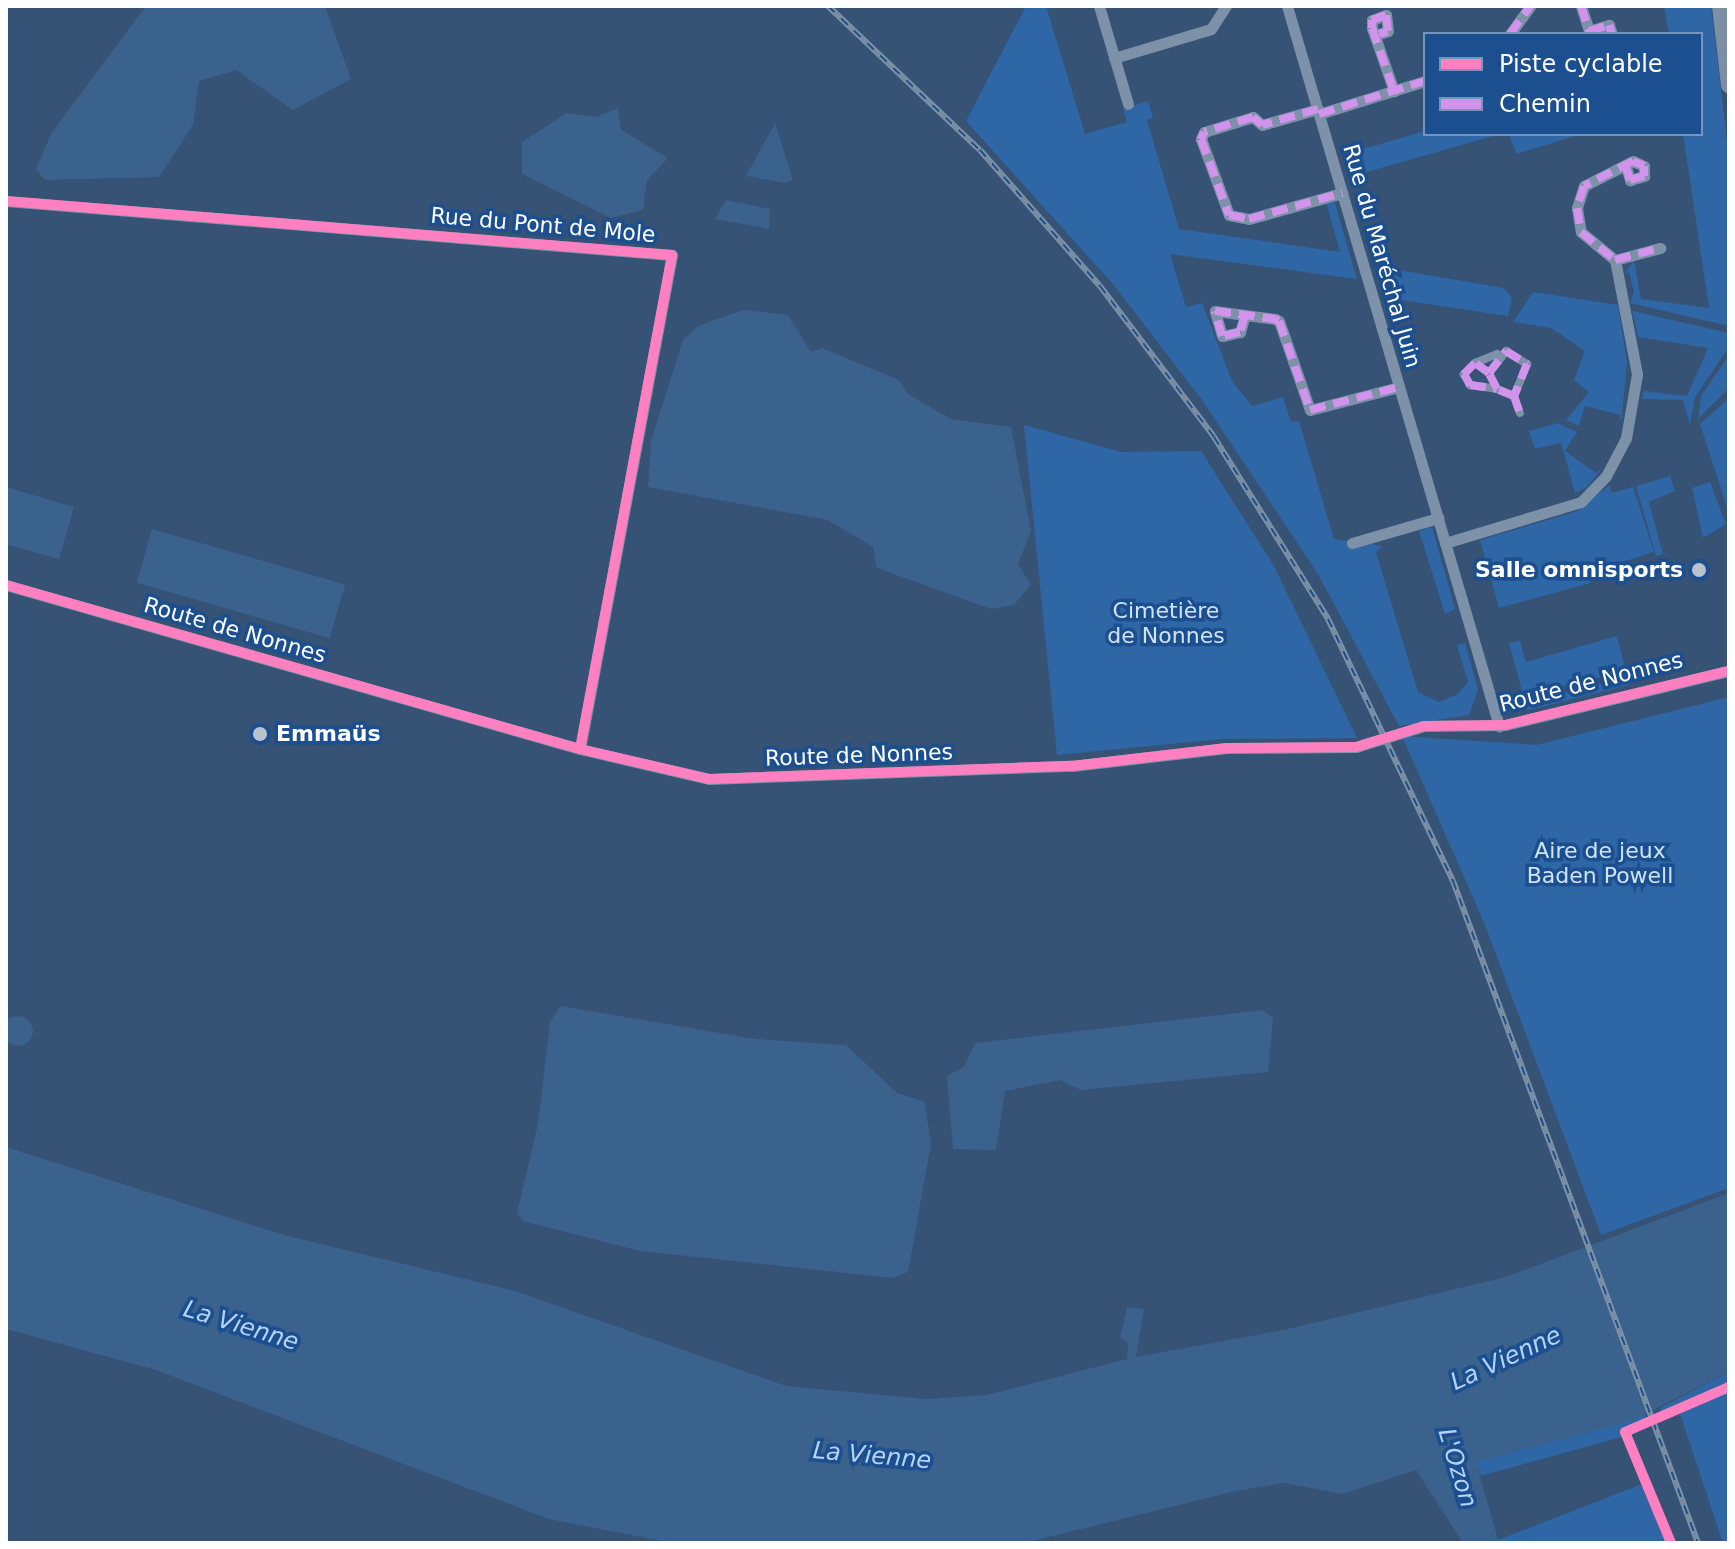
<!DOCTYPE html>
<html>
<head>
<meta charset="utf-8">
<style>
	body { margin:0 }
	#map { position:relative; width:1735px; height:1549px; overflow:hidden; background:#365274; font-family:"DejaVu Sans",sans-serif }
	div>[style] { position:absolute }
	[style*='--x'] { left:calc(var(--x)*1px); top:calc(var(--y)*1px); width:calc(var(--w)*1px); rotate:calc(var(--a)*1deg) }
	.green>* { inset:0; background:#2f66a5; transform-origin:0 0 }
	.water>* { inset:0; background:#3b618d; transform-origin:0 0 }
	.round { border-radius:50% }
	.pedestrian>* { height:8px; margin:-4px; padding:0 4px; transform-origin:4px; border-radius:4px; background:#7d92a8 }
	.minor>* { height:11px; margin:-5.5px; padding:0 5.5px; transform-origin:5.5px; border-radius:5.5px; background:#7d92a8 }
	.primary>* { height:16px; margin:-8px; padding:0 8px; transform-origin:8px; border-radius:8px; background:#7d8ea7 }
	.rail>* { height:6px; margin-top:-3px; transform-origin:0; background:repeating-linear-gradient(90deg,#1b4f8f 0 9px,#7e92a7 0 18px); box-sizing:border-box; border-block:2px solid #7e92a7 }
	.quiet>* { height:8px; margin-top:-4px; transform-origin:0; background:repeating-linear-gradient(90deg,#d193ec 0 16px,transparent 0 24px) }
	.cycleway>* { height:10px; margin:-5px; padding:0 5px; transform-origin:5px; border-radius:5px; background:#ff80c0 }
	.dots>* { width:22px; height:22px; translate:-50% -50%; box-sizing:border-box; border:4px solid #1b4f8f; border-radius:50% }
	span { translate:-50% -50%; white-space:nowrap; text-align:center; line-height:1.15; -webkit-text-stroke:7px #1b4f8f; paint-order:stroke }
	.street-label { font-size:22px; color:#fff }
	.poi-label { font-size:22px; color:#fff; font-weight:700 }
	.right { translate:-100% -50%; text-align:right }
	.left { translate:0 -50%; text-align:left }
	.park-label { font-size:22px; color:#cfe3fa }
	.water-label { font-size:24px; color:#b5d3f5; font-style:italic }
	.frame { position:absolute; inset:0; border:8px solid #fff; pointer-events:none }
	.legend { position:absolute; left:1423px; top:32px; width:280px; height:104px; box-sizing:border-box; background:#1b4f8f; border:2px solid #7695bc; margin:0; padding:10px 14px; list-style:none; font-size:24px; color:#fff }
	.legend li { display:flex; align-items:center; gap:16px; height:40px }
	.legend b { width:40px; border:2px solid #7695bc }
</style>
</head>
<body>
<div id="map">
	<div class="green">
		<i style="clip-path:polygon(1026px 6px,1046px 6px,1085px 134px,1127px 122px,1123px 109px,1148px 101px,1153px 118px,1147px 120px,1179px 229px,1340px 252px,1326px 202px,1334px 200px,1357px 279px,1170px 254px,1186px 307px,1202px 303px,1232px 381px,1252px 406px,1283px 397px,1291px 422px,1299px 421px,1334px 539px,1382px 546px,1376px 552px,1418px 692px,1439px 702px,1458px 694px,1468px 682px,1457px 645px,1465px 643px,1478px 690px,1469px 715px,1399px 726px,1318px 574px,1202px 400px,1113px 284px,966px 121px)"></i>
		<i style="clip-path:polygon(1664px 6px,1711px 6px,1729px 156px,1729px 326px,1630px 303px,1634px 292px,1629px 272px,1624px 275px,1634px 260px,1641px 299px,1709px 308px,1683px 134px,1701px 134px,1701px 34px,1669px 34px)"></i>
		<i style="clip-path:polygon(1425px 131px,1500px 134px,1363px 173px,1356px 151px)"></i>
		<i style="clip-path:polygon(1509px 134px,1582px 134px,1516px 154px)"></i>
		<i style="clip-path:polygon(1392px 269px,1504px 288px,1512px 298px,1508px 316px,1401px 300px)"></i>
		<i style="clip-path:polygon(1533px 292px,1618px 305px,1627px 362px,1621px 424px,1620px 415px,1585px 406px,1579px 426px,1566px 420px,1589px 392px,1574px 380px,1585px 351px,1551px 328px,1513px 322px)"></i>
		<i style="clip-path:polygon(1632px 311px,1729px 333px,1729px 347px,1695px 397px,1690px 425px,1683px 400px,1642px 399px,1644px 391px,1687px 396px,1708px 348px,1638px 337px)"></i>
		<i style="clip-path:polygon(1729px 355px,1729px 388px,1698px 419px,1701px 396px)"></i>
		<i style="clip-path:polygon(1729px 398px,1729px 514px,1700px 424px)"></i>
		<i style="clip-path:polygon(1558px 423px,1577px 432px,1565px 451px,1596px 473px,1603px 467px,1587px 487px,1567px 497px,1575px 493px,1561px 443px,1535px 449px,1529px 431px)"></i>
		<i style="clip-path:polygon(1024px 425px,1121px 452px,1201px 451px,1274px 566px,1357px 738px,1222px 739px,1057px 755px)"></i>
		<i style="clip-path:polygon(1670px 476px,1675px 491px,1649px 502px,1663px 554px,1656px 556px,1636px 486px)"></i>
		<i style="clip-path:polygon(1710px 482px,1726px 524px,1703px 538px,1692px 488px)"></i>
		<i style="clip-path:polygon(1609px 485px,1612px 493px,1633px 487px,1654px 552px,1594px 571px,1590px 583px,1499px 608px,1480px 540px,1578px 511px)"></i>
		<i style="clip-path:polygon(1432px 527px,1455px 609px,1445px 614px,1419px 531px)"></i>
		<i style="clip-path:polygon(1617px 636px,1626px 671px,1523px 695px,1509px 643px,1520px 641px,1526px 662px)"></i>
		<i style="left:1628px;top:677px;width:8px;height:106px;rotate:76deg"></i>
		<i style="clip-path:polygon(1729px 697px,1729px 1188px,1601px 1235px,1485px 925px,1402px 736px,1536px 745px)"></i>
		<i style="clip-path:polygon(1729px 1372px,1729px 1543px,1723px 1543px,1679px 1411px,1662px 1415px,1660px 1408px)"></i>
		<i style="clip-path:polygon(1644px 1413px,1647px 1420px,1622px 1437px,1481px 1476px,1474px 1459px)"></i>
		<i style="clip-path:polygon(1642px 1484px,1665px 1543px,1498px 1543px,1498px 1540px)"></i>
	</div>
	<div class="water">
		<i style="clip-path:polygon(146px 6px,325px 6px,351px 79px,293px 110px,236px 70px,199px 81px,193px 125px,159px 177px,45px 180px,36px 169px,52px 132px)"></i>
		<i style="clip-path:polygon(618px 108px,621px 130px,668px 158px,647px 180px,643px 210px,611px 218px,522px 174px,522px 142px,567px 113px,596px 117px)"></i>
		<i style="clip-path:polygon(775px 123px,793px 180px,786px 183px,746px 176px)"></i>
		<i style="clip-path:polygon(726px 200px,770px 209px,769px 229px,715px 219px)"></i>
		<i style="clip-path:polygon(743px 310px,788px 315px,811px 352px,822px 348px,899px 380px,908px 394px,951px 419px,1011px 427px,1031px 531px,1018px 564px,1031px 585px,1014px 605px,991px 609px,877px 568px,873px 547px,828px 520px,648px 487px,651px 441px,683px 340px,698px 326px)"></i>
		<i style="clip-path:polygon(6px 487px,74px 507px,59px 559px,6px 544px)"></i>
		<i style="left:152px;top:529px;width:201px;height:56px;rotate:16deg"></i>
		<i style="clip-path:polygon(560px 1006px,756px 1039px,846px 1045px,897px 1093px,925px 1102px,931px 1144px,908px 1272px,892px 1278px,640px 1251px,523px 1221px,517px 1213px,538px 1124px,550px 1022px)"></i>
		<i style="clip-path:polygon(1263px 1010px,1273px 1018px,1268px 1072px,1081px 1090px,1060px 1080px,1005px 1091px,996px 1150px,953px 1149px,947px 1076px,964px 1067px,975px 1043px)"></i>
		<i class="round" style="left:3px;top:1016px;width:30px;height:30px"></i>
		<i style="clip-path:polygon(6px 1147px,284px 1235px,515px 1291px,786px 1386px,926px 1399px,987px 1395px,1127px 1359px,1128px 1343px,1120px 1338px,1127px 1307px,1144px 1309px,1136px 1357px,1288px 1329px,1506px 1277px,1729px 1193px,1729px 1372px,1631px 1421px,1476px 1462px,1499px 1543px,1463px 1543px,1416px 1470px,1342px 1494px,1284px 1483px,1236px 1491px,1024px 1543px,672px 1543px,549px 1519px,156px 1370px,6px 1329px)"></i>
	</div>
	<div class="pedestrian">
		<i style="--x:1475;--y:363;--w:24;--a:-22"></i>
		<i style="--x:1489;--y:373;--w:17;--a:-144"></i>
		<i style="--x:1475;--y:363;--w:16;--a:135"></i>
		<i style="--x:1464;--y:374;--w:13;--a:61"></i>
		<i style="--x:1470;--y:385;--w:27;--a:8"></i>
		<i style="--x:1514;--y:396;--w:18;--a:-158"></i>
		<i style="--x:1497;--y:389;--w:18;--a:-117"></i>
		<i style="--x:1489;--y:373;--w:28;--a:-52"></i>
		<i style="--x:1506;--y:351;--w:25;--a:32"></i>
		<i style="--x:1527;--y:364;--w:35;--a:112"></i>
		<i style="--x:1514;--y:396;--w:18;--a:71"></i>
	</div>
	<div class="minor">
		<i style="--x:1099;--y:6;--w:102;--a:73.5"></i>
		<i style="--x:1287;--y:6;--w:751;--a:73.59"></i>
		<i style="--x:1581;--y:6;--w:29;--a:72"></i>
		<i style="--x:1589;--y:31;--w:21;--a:-17"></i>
		<i style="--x:1609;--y:25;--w:9;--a:72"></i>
		<i style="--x:1379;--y:34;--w:9;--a:-18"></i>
		<i style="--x:1388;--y:31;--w:16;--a:-97"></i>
		<i style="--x:1386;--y:15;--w:15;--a:160"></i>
		<i style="--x:1372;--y:20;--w:8;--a:90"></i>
		<i style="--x:1372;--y:28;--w:67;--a:70.8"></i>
		<i style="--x:1510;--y:34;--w:34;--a:-54"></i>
		<i style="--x:1114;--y:58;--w:101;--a:-16.6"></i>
		<i style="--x:1211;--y:29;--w:27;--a:-57"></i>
		<i style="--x:1318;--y:109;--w:58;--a:164.1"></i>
		<i style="--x:1262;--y:125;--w:12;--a:-138"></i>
		<i style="--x:1253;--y:117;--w:51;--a:163"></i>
		<i style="--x:1204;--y:132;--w:8;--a:113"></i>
		<i style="--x:1201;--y:139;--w:81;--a:69.8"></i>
		<i style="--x:1229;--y:215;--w:20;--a:11"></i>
		<i style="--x:1249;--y:219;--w:97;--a:-15.6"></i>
		<i style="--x:1319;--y:114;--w:111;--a:-17.3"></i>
		<i style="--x:1626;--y:167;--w:14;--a:73"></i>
		<i style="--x:1630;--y:180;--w:15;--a:-16"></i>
		<i style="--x:1644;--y:176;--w:10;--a:-90"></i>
		<i style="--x:1644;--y:166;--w:12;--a:-156"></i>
		<i style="--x:1633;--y:161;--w:55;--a:153"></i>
		<i style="--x:1584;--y:186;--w:23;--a:108"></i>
		<i style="--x:1577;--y:208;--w:24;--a:81"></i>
		<i style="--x:1581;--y:232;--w:44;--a:39.5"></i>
		<i style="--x:1615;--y:260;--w:47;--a:-14.9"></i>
		<i style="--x:6;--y:201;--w:668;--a:4.64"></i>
		<i style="--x:672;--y:255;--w:502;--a:100.55"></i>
		<i style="--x:1245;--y:315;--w:18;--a:106"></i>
		<i style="--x:1240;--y:332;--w:18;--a:167"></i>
		<i style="--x:1222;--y:336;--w:26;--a:-106"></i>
		<i style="--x:1215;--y:311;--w:61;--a:7.6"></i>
		<i style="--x:1275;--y:319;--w:4;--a:27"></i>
		<i style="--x:1279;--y:321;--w:94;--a:70.8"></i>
		<i style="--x:1310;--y:410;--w:92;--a:-14.5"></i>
		<i style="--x:1352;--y:543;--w:90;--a:-16.2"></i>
		<i style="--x:1445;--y:543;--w:142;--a:-16.8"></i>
		<i style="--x:1581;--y:502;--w:36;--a:-46"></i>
		<i style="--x:1606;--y:476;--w:43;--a:-62.2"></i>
		<i style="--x:1626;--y:438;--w:65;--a:-80.2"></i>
		<i style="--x:1637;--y:374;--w:116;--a:-100.9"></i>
		<i style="--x:6;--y:585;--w:597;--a:15.95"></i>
		<i style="--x:580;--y:749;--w:132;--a:13.1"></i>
		<i style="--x:709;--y:779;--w:363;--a:-2.1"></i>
		<i style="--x:1072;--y:766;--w:156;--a:-6.6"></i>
		<i style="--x:1227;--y:748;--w:129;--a:-0.4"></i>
		<i style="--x:1356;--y:747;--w:71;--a:-17.2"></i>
		<i style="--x:1424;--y:726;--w:81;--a:-0.7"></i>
		<i style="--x:1505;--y:725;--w:230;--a:-13.6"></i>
	</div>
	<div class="primary">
		<i style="--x:1720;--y:6;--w:80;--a:83.5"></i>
	</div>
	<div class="rail">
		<i style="--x:828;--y:6;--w:209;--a:43.5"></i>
		<i style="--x:980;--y:150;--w:181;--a:48.6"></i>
		<i style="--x:1100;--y:286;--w:189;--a:52.9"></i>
		<i style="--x:1214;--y:437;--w:215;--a:57.9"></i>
		<i style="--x:1328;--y:619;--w:290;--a:64.5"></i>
		<i style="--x:1453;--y:881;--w:706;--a:69.69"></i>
	</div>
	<div class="quiet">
		<i style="--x:1581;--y:6;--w:29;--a:72"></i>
		<i style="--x:1589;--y:31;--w:21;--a:-17"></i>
		<i style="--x:1609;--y:25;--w:9;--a:72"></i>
		<i style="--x:1379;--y:34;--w:9;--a:-18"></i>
		<i style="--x:1388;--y:31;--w:16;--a:-97"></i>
		<i style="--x:1386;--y:15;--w:15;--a:160"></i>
		<i style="--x:1372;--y:20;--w:8;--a:90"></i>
		<i style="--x:1372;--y:28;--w:67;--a:70.8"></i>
		<i style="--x:1510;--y:34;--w:34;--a:-54"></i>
		<i style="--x:1318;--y:109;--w:58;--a:164.1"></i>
		<i style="--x:1262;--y:125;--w:12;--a:-138"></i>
		<i style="--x:1253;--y:117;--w:51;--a:163"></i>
		<i style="--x:1204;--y:132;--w:8;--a:113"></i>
		<i style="--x:1201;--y:139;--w:81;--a:69.8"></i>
		<i style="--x:1229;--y:215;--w:20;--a:11"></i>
		<i style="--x:1249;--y:219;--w:97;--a:-15.6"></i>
		<i style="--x:1319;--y:114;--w:111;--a:-17.3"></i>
		<i style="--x:1626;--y:167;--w:14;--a:73"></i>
		<i style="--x:1630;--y:180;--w:15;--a:-16"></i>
		<i style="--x:1644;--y:176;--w:10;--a:-90"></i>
		<i style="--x:1644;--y:166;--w:12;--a:-156"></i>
		<i style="--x:1633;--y:161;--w:55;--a:153"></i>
		<i style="--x:1584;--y:186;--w:23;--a:108"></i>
		<i style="--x:1577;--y:208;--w:24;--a:81"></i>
		<i style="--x:1581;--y:232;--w:44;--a:39.5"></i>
		<i style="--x:1615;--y:260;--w:47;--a:-14.9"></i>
		<i style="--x:1245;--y:315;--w:18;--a:106"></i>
		<i style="--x:1240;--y:332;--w:18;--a:167"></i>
		<i style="--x:1222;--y:336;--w:26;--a:-106"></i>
		<i style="--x:1215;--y:311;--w:61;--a:7.6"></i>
		<i style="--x:1275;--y:319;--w:4;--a:27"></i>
		<i style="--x:1279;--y:321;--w:94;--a:70.8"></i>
		<i style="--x:1310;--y:410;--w:92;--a:-14.5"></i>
		<i style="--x:1489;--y:373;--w:17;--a:-144"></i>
		<i style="--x:1475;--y:363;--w:16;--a:135"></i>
		<i style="--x:1464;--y:374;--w:13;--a:61"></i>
		<i style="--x:1470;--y:385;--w:27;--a:8"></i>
		<i style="--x:1514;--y:396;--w:18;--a:-158"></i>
		<i style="--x:1497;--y:389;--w:18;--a:-117"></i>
		<i style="--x:1489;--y:373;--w:28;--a:-52"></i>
		<i style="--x:1506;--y:351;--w:25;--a:32"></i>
		<i style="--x:1527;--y:364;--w:35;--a:112"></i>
		<i style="--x:1514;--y:396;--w:18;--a:71"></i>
	</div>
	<div class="cycleway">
		<i style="--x:6;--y:201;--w:668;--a:4.64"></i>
		<i style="--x:672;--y:255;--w:502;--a:100.55"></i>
		<i style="--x:6;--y:585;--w:597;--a:15.95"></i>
		<i style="--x:580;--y:749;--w:132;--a:13.1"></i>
		<i style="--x:709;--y:779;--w:363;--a:-2.1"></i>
		<i style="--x:1072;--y:766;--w:156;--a:-6.6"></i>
		<i style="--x:1227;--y:748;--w:129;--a:-0.4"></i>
		<i style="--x:1356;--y:747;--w:71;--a:-17.2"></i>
		<i style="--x:1424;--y:726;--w:81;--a:-0.7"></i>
		<i style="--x:1505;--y:725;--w:230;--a:-13.6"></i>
		<i style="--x:1671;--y:1543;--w:120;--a:-112.5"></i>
		<i style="--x:1625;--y:1432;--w:113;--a:-23.4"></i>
	</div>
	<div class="dots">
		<i style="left:1699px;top:570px;background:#b9c2ce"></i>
		<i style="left:260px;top:734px;background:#b9c2ce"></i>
	</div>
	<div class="street-label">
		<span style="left:543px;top:225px;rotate:5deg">Rue du Pont de Mole</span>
		<span style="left:1382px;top:256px;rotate:74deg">Rue du Maréchal Juin</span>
		<span style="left:235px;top:630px;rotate:16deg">Route de Nonnes</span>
		<span style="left:1591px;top:682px;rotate:-14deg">Route de Nonnes</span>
		<span style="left:859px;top:755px;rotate:-2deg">Route de Nonnes</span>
	</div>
	<div class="poi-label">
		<span class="right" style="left:1683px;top:570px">Salle omnisports</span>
		<span class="left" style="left:276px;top:734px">Emmaüs</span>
	</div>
	<div class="park-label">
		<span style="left:1166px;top:623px">Cimetière<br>de Nonnes</span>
		<span style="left:1600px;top:863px">Aire de jeux<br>Baden Powell</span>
	</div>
	<div class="water-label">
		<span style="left:241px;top:1326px;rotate:17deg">La Vienne</span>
		<span style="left:1506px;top:1359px;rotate:-25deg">La Vienne</span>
		<span style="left:872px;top:1456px;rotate:5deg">La Vienne</span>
		<span style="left:1457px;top:1468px;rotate:73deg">L'Ozon</span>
	</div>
	<div class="frame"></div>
	<ul class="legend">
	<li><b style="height:10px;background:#ff80c0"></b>Piste cyclable</li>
	<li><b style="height:10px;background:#d193ec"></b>Chemin</li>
	</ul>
</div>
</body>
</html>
